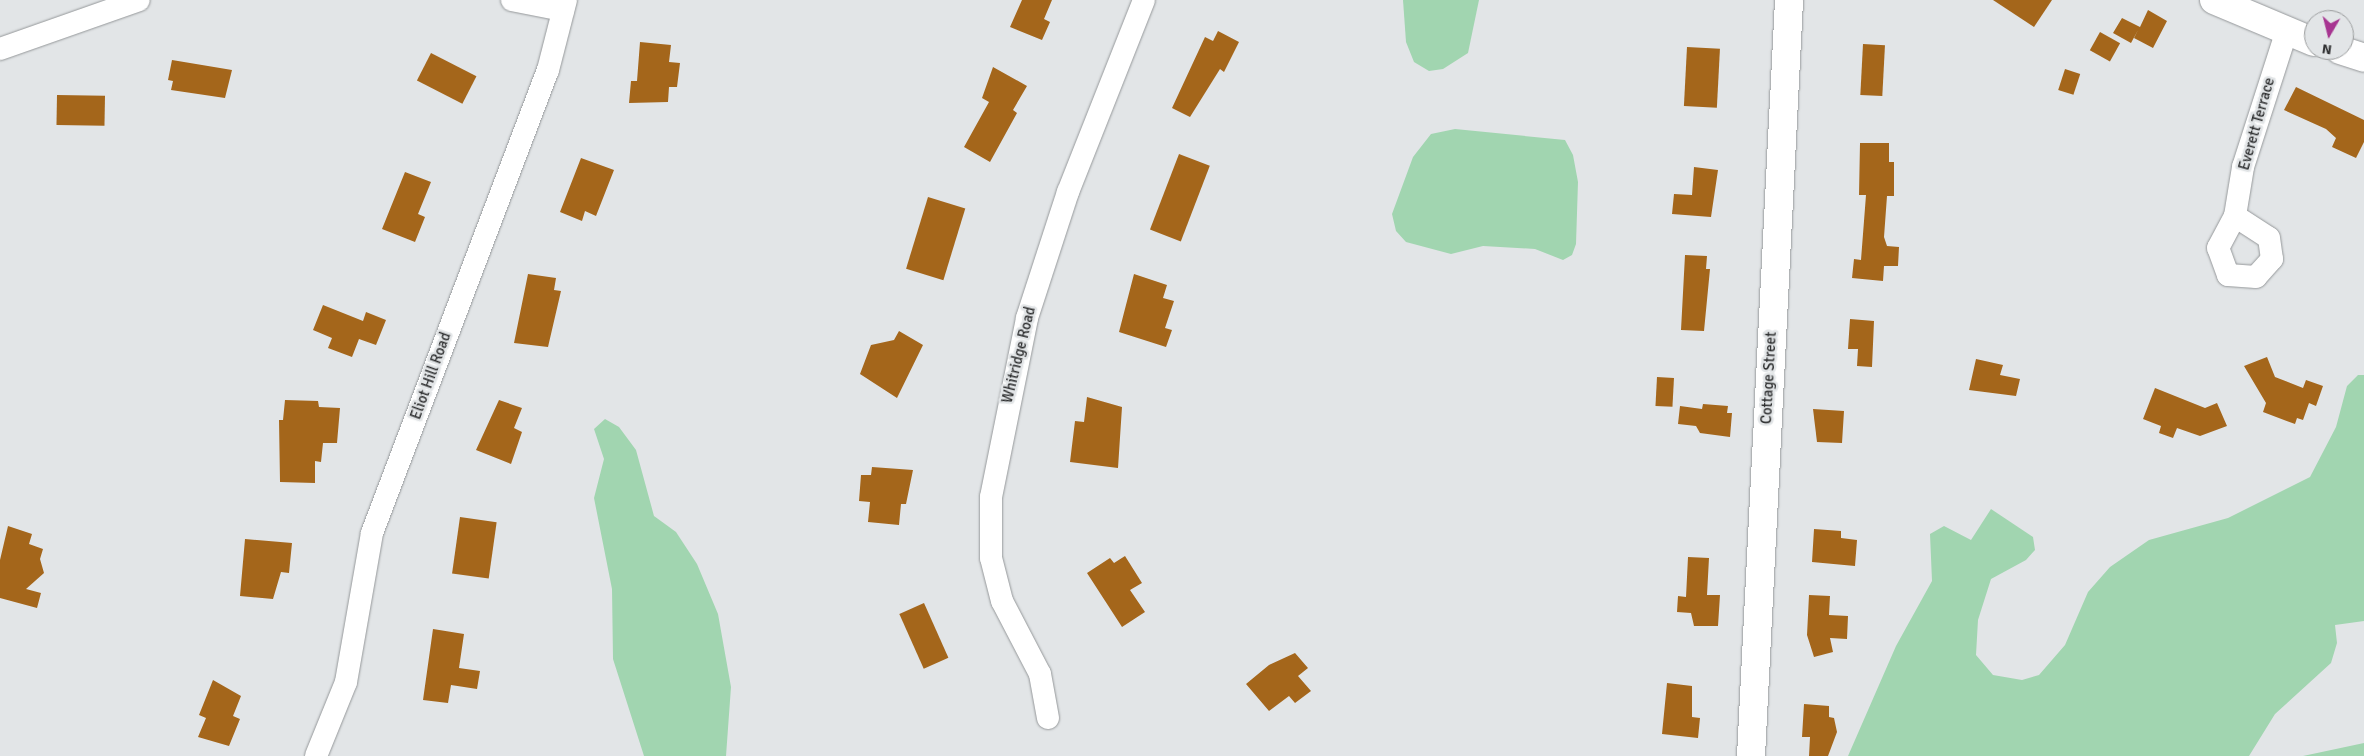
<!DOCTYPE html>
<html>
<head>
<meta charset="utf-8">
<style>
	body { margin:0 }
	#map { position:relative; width:2364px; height:756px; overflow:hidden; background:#e2e5e7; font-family:Signika,sans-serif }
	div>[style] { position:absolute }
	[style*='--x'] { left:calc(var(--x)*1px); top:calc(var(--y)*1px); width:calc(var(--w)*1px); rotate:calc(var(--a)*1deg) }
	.green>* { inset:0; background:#a1d5b0 }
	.building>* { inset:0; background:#a4661b; transform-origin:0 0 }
	.roads { filter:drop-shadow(0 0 1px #95989a) drop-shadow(0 0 1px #95989a) }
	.street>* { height:22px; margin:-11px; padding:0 11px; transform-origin:11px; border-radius:11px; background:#fff }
	.secondary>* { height:28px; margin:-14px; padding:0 14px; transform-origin:14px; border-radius:14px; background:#fff }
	span { translate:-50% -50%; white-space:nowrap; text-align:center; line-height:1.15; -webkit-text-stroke:5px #e2e5e7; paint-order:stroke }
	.street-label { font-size:15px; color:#2d2e2f }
	.north { position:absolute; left:2304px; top:10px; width:50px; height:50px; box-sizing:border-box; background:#e2e5e7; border:1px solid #9a9c9d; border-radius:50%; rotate:188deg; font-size:14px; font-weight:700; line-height:20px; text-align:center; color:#2d2e2f }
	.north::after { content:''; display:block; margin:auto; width:18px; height:22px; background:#a73591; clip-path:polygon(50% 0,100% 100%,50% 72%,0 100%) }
</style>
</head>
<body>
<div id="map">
	<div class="green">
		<i style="clip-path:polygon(1403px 0,1479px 0,1468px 53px,1443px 69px,1429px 71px,1414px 62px,1406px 42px)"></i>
		<i style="clip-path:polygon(1455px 129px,1565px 140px,1573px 155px,1578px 182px,1576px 244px,1572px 255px,1563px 260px,1535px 249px,1483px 246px,1451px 254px,1406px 242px,1396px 231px,1392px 214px,1413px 157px,1431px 134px)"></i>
		<i style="clip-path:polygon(2358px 375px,2364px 375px,2364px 621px,2335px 625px,2337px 643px,2331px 663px,2275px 714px,2249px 756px,1848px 756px,1896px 646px,1932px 581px,1930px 534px,1944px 526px,1971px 540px,1991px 509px,2033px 537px,2035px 550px,2026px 560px,1991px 579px,1978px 620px,1976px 655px,1993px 675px,2022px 680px,2039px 675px,2065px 645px,2088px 592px,2110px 567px,2149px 540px,2228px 518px,2310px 477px,2336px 427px,2347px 386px)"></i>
		<i style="clip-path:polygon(605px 419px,619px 427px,636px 450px,654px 516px,676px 532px,697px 564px,718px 614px,731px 687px,726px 756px,644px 756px,613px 659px,612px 589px,594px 498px,604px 459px,594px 429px)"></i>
		<i style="clip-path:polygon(2364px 743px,2364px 756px,2303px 756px)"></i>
	</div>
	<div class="building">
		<i style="clip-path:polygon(1022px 0,1052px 0,1044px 19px,1050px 22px,1042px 40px,1010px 27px)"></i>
		<i style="clip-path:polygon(1993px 0,2052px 0,2034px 27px)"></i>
		<i style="clip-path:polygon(2148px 10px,2167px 21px,2153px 48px,2134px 38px,2138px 30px,2131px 43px,2113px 33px,2122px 18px,2140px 27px)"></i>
		<i style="clip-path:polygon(1218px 31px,1239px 42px,1224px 72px,1220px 69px,1190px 117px,1172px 108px,1205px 37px,1213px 41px)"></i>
		<i style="left:2100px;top:32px;width:23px;height:21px;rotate:29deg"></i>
		<i style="clip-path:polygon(640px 42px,671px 45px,669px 62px,680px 63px,677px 87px,669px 87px,668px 102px,629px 103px,631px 81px,637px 81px)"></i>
		<i style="left:1863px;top:44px;width:22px;height:51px;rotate:3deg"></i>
		<i style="left:1687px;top:47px;width:33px;height:59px;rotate:3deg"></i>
		<i style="left:431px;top:53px;width:51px;height:31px;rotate:27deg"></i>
		<i style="clip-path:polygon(172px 60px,232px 70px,225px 98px,171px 90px,173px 81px,168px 80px)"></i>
		<i style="clip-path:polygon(993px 67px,1027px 86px,1013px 110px,1017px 113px,990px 162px,964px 147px,989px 102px,982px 98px)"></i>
		<i style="left:2065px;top:69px;width:16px;height:22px;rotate:18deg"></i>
		<i style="clip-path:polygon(2296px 87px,2364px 120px,2364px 142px,2356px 158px,2332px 147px,2336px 138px,2326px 129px,2284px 110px)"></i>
		<i style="left:57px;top:95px;width:48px;height:30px;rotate:1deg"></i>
		<i style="clip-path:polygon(1860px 143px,1889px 143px,1889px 162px,1894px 162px,1894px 196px,1887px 196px,1884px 237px,1887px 246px,1899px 247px,1898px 266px,1884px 266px,1883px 281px,1852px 278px,1854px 259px,1861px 260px,1866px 195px,1859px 195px)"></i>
		<i style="left:1179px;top:154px;width:33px;height:81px;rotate:21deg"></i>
		<i style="clip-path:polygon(581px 158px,614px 170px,596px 216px,585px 211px,582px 221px,560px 212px)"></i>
		<i style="clip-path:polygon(1694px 167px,1718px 170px,1711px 217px,1672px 214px,1674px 194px,1692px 195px)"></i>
		<i style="clip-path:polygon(405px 172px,431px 182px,418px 214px,425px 217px,415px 242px,382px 229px)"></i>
		<i style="left:928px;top:197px;width:39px;height:75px;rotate:17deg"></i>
		<i style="clip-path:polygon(1685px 255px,1707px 256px,1706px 269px,1710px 269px,1704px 331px,1681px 330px)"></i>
		<i style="clip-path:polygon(528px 274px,556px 278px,554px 290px,561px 291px,548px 347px,514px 343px)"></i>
		<i style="clip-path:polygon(1134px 274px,1167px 285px,1163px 298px,1174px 301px,1165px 328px,1172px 330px,1166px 347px,1119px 332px)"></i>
		<i style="clip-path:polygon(323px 305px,363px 321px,366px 312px,386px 320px,376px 345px,359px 339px,352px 357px,328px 348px,332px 338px,313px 330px)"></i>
		<i style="clip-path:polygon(1850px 319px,1874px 321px,1872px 367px,1857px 366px,1858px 349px,1848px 349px)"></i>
		<i style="clip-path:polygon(899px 331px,923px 345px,897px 398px,860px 374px,871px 345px,894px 340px)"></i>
		<i style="clip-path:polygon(2267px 357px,2275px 377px,2303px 388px,2306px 380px,2323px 386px,2316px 406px,2309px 403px,2303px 420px,2297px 418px,2295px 424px,2263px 412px,2266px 403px,2244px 366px)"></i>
		<i style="clip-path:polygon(1976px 359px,2003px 365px,2000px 375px,2020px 379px,2016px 396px,1969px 390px)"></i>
		<i style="left:1657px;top:377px;width:17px;height:29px;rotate:3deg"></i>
		<i style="clip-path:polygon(2155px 388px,2205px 408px,2217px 403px,2227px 426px,2200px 436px,2177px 428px,2173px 438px,2159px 433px,2161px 426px,2143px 419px)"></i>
		<i style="clip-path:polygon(1087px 397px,1122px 407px,1118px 468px,1070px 462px,1075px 421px,1084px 422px)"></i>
		<i style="clip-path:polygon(285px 400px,318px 401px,319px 407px,340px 408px,337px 443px,323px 443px,321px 462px,315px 461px,315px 483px,280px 482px,279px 420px,283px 420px)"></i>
		<i style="clip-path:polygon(499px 400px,522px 408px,514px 428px,522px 432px,511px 464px,476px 450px)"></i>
		<i style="clip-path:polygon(1703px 404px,1728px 406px,1727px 413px,1732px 413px,1730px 437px,1700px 433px,1696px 426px,1678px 424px,1680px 406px,1702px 409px)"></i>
		<i style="clip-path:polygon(1813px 409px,1844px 411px,1842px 443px,1817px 442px)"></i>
		<i style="clip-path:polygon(872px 467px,913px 470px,906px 504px,901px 504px,899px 525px,868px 522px,870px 502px,859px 501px,861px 475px,871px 475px)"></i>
		<i style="left:460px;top:517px;width:37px;height:57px;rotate:8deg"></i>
		<i style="clip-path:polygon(8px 526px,32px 534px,29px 544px,43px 549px,40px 559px,44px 573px,26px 589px,41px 593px,37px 608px,0 598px,0 560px)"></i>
		<i style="clip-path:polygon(1814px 529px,1841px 531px,1841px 538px,1857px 540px,1855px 566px,1812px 562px)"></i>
		<i style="clip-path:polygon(245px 539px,292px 543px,289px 573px,281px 572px,273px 599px,240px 596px)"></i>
		<i style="clip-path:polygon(1125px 556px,1142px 583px,1130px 590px,1145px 612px,1122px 627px,1087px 573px,1110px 558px,1114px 563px)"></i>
		<i style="clip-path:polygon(1688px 557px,1709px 558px,1707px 595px,1720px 595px,1718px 626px,1694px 626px,1691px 613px,1677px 612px,1678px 596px,1686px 597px)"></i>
		<i style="clip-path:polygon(1809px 595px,1830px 596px,1829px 615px,1848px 616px,1847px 639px,1830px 638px,1833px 652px,1814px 657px,1807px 635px)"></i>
		<i style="left:924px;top:603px;width:60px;height:27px;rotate:66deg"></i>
		<i style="clip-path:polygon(433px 629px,464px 634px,459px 668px,480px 671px,477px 689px,451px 685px,448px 703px,423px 700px)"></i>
		<i style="clip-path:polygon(1295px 653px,1308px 668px,1298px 676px,1311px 691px,1295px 703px,1289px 696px,1269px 711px,1246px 684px,1269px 665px)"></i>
		<i style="clip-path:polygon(213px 680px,241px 696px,233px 716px,240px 719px,229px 746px,198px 737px,206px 718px,199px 715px)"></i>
		<i style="clip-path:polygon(1667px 683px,1692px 686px,1692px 717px,1700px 718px,1698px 738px,1662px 734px)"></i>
		<i style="clip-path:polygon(1804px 704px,1829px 706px,1829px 717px,1834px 718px,1837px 732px,1828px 756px,1809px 756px,1810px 737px,1802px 737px)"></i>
	</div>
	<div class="roads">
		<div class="street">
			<i style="--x:512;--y:0;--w:52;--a:11.1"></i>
			<i style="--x:0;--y:49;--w:147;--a:-19.4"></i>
			<i style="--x:2235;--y:216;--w:40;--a:32.9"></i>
			<i style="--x:2269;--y:238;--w:21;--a:82"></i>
			<i style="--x:2272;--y:259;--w:24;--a:132"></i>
			<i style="--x:2256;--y:277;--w:28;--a:-176"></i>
			<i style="--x:2228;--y:275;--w:29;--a:-110"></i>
			<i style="--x:2218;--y:248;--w:36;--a:-62"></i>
			<i style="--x:2235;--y:216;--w:50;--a:-80.7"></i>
			<i style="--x:2243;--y:167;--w:141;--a:-72.2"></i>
			<i style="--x:1048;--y:718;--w:45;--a:-100.3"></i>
			<i style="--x:1040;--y:674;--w:82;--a:-117.5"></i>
			<i style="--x:1002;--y:601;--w:44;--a:-104.3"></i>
			<i style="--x:991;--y:558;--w:61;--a:-90"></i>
			<i style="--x:991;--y:497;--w:183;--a:-78.6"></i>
			<i style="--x:1027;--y:318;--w:133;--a:-72"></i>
			<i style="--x:1068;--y:192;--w:206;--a:-68.4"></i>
			<i style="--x:316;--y:756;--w:80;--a:-67.9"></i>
			<i style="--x:346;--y:682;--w:151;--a:-80.1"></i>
			<i style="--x:372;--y:533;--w:495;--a:-69.2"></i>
			<i style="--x:548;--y:70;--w:72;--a:-75.6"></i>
		</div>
		<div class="secondary">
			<i style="--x:2214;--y:0;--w:108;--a:22.8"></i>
			<i style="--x:2340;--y:50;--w:25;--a:18"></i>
			<i style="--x:1751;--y:756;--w:757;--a:-87.12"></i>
		</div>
	</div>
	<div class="street-label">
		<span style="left:2257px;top:124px;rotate:-74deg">Everett Terrace</span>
		<span style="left:1019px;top:355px;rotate:-76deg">Whitridge Road</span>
		<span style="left:431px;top:376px;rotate:-70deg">Eliot Hill Road</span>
		<span style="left:1769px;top:378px;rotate:-87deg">Cottage Street</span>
	</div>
	<div class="north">N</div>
</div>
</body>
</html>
